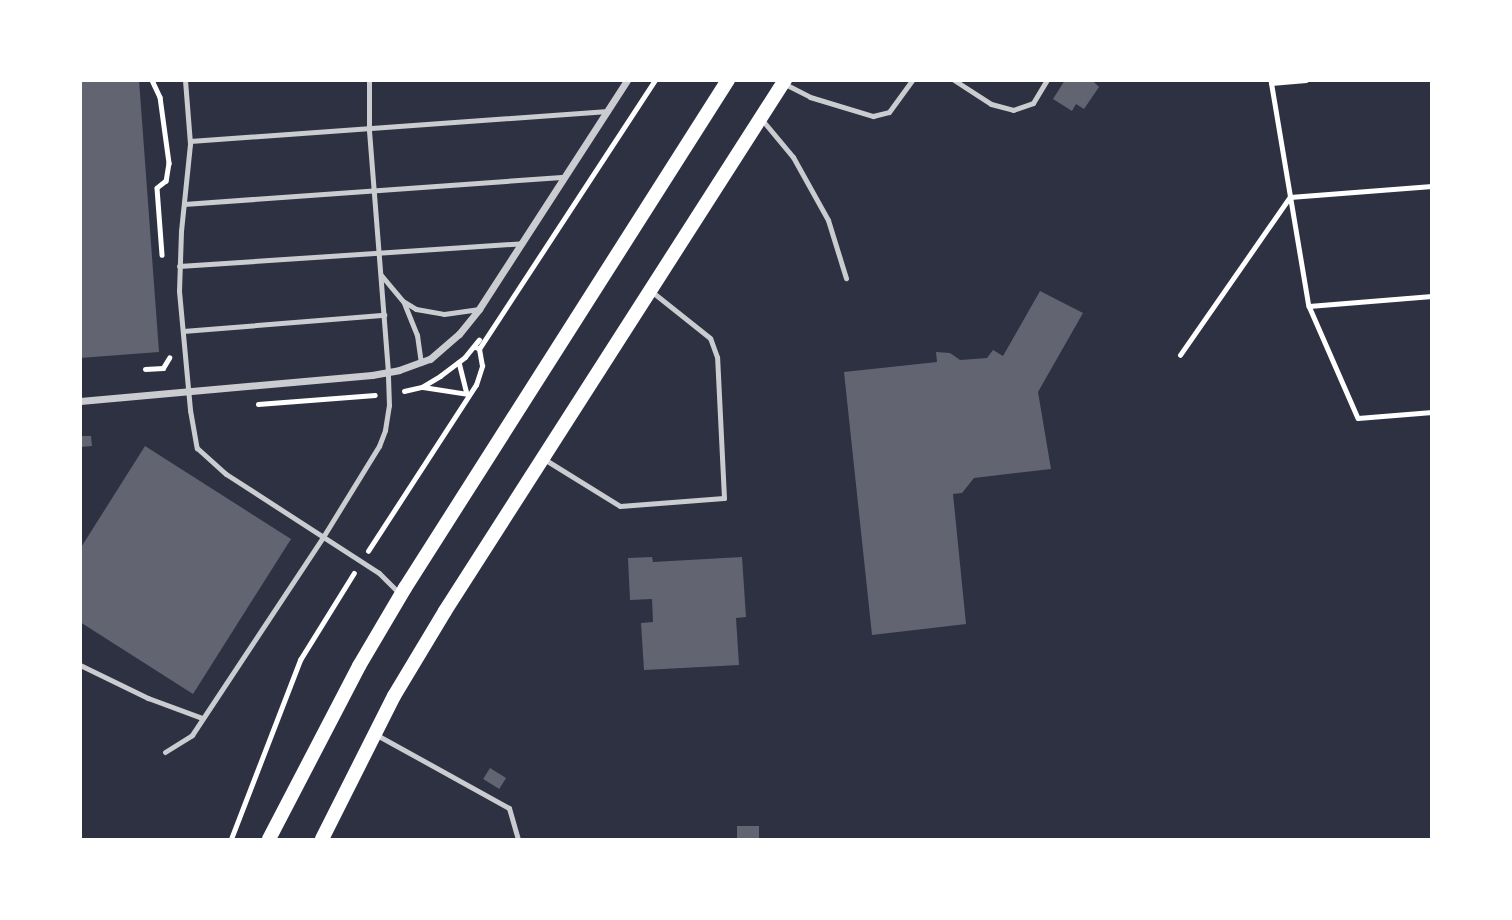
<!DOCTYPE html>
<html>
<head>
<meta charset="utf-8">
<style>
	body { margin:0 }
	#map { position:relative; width:1512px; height:920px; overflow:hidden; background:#2d3142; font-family:Quicksand,sans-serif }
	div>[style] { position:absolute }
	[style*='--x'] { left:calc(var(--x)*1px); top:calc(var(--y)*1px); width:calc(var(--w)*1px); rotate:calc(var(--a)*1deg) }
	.building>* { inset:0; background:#626471; transform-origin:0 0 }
	.path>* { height:4.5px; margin:-2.25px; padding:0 2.25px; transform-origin:2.25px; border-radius:2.25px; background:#fff }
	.service>* { height:5px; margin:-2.5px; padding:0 2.5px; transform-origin:2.5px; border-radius:2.5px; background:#caccd0 }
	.minor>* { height:7px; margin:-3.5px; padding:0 3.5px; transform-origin:3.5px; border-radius:3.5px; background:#caccd0 }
	.secondary>* { height:14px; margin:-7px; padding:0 7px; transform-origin:7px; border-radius:7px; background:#fff }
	span { translate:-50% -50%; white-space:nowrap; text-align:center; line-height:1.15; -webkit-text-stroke:7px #fff; paint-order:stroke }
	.frame { position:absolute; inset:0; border:82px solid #fff; pointer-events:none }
</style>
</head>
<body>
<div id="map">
	<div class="building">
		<i style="clip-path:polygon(80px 80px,139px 80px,159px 352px,80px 358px)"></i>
		<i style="clip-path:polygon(1065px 80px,1092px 80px,1099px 87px,1084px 109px,1076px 104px,1072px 111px,1053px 99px)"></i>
		<i style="clip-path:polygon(1040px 291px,1083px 313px,1038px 392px,1051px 469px,974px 478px,962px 493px,953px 494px,966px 624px,872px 635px,844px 372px,937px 362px,936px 352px,950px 353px,960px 360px,987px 358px,993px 350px,1003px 356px)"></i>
		<i style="clip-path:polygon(80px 436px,91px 436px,92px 446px,80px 447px)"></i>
		<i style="clip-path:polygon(145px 446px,291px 539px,193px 694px,80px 622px,80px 549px)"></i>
		<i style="clip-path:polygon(652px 557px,653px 562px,742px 557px,746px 617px,736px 618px,739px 665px,644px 670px,641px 623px,653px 622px,652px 599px,630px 600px,628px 558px)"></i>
		<i style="left:490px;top:768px;width:19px;height:13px;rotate:32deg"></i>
		<i style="left:759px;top:826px;width:13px;height:22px;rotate:90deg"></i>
	</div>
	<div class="path">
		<i style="--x:152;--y:80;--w:19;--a:65"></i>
		<i style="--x:160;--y:97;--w:67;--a:82.2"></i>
		<i style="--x:169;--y:163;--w:18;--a:99"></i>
		<i style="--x:166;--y:181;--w:11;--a:142"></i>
		<i style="--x:157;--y:188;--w:67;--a:85.7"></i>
		<i style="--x:1271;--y:80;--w:229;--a:80.5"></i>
		<i style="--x:1309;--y:306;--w:122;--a:66.4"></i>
		<i style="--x:1358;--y:418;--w:74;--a:-4.6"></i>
		<i style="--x:1271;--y:83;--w:35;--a:-5"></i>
		<i style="--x:1309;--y:306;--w:123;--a:-4.6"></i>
		<i style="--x:479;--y:349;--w:321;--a:-56.8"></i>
		<i style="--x:1180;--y:355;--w:193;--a:-55.2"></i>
		<i style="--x:1290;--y:197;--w:142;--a:-4.4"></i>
		<i style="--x:459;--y:362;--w:32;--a:76"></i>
		<i style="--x:145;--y:369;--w:18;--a:-3"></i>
		<i style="--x:163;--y:368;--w:12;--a:-59"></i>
		<i style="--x:423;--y:387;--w:46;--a:8.8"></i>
		<i style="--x:404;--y:391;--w:18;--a:-13"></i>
		<i style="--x:422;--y:387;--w:21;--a:-31"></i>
		<i style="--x:440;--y:376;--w:31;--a:-37"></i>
		<i style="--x:465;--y:357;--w:22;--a:-51"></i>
		<i style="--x:258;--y:404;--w:117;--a:-4.4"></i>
		<i style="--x:368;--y:551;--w:198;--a:-57"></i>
		<i style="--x:476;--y:385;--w:20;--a:-72"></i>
		<i style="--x:482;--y:366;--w:17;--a:-100"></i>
		<i style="--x:479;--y:349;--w:5;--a:-158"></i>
		<i style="--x:231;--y:839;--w:192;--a:-68.9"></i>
		<i style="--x:300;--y:660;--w:102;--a:-58.2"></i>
	</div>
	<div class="service">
		<i style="--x:185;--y:80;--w:64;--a:85.5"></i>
		<i style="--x:190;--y:144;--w:87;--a:95.9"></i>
		<i style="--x:181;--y:231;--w:60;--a:91.9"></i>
		<i style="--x:179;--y:291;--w:120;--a:84.7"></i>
		<i style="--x:190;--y:410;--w:39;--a:80"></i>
		<i style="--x:197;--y:448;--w:39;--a:42"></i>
		<i style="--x:226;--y:474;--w:182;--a:32.9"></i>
		<i style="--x:379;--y:573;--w:28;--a:45"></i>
		<i style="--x:954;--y:80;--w:44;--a:33"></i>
		<i style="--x:991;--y:104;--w:23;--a:15"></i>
		<i style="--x:1013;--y:110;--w:21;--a:-19"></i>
		<i style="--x:1033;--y:103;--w:27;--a:-59"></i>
		<i style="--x:783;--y:83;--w:30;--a:27"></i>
		<i style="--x:810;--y:97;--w:66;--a:16.8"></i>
		<i style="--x:873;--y:116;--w:16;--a:-14"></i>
		<i style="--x:889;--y:112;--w:39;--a:-54"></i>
		<i style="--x:763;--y:121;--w:47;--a:50.2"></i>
		<i style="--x:793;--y:157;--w:72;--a:60.9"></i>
		<i style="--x:828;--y:220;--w:61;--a:72.8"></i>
		<i style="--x:190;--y:141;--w:419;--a:-4.1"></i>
		<i style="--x:184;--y:204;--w:382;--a:-4.1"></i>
		<i style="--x:179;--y:266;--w:344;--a:-3.8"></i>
		<i style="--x:381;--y:275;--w:34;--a:50"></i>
		<i style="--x:403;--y:301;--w:15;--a:32"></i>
		<i style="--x:416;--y:309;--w:28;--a:10"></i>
		<i style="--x:444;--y:314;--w:34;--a:-8"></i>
		<i style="--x:404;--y:303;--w:35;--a:68"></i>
		<i style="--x:417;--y:335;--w:28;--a:82"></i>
		<i style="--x:183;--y:331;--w:202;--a:-4.6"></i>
		<i style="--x:544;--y:459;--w:89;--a:31.7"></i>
		<i style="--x:620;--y:506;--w:104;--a:-4.4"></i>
		<i style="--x:724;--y:498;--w:141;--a:-92.8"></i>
		<i style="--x:717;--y:357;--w:20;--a:-110"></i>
		<i style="--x:710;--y:338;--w:75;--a:-141.5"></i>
		<i style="--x:80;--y:665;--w:76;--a:25.9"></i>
		<i style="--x:148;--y:698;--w:58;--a:20.3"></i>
		<i style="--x:375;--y:734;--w:153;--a:28.9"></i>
		<i style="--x:509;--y:808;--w:32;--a:74"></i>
		<i style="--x:165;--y:752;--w:32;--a:-32"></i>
		<i style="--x:192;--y:735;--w:237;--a:-56.5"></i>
		<i style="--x:323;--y:537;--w:107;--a:-58.4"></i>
		<i style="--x:379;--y:446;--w:17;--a:-69"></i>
		<i style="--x:385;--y:430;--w:25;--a:-81"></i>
		<i style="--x:389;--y:405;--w:33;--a:-92"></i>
		<i style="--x:388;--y:372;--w:243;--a:-94.5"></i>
		<i style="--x:369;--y:130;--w:50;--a:-90"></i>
	</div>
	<div class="minor">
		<i style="--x:80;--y:401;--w:293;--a:-5.1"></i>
		<i style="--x:372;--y:375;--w:27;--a:-10"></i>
		<i style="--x:399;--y:370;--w:33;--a:-20"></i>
		<i style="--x:430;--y:359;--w:38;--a:-41"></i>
		<i style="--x:459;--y:334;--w:32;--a:-51"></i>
		<i style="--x:479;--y:309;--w:273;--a:-57.1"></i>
	</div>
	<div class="secondary">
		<i style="--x:269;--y:839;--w:195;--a:-62.5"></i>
		<i style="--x:359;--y:666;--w:91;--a:-59.5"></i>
		<i style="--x:405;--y:588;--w:602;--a:-57.55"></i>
		<i style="--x:322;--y:839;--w:160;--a:-63.3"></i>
		<i style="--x:394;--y:696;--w:99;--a:-59"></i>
		<i style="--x:445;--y:611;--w:631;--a:-57.37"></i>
	</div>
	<div class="frame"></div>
</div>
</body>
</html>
